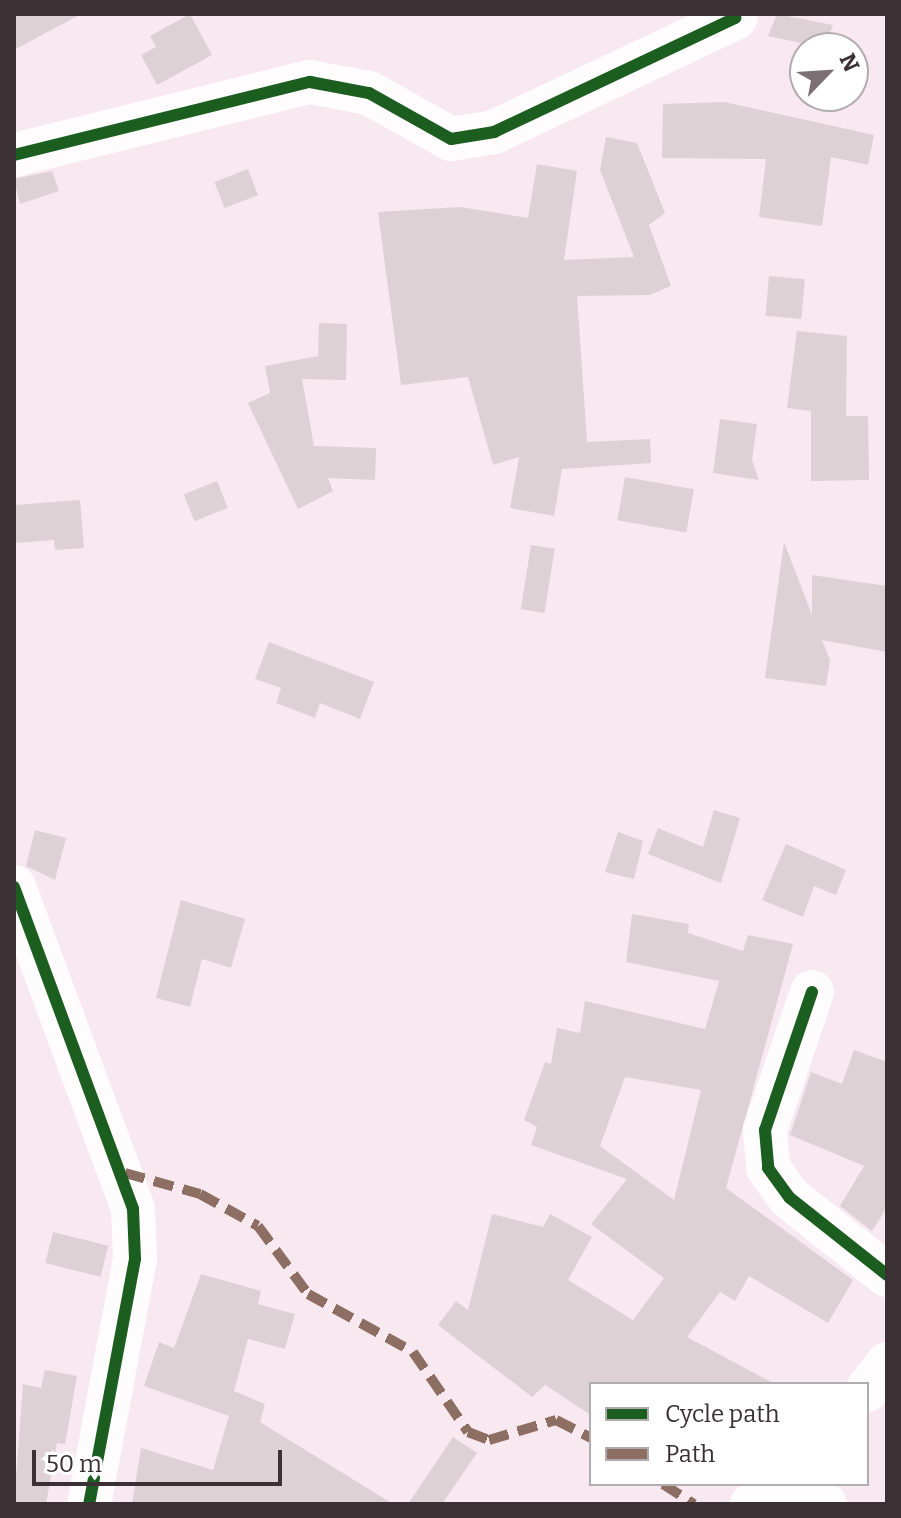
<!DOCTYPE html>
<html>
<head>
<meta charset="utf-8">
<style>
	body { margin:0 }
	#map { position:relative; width:901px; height:1518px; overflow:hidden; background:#f8e8ef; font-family:Bitter,serif }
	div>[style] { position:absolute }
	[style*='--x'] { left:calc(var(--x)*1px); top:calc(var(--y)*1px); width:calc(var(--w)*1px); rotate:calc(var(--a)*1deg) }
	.building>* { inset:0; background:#ddd1d6; transform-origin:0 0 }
	.minor>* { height:44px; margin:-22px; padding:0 22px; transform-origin:22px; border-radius:22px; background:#fefcfd }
	.quiet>* { height:10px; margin-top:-5px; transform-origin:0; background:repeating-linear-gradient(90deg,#8d6e63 0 20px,transparent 0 30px) }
	.cycleway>* { height:12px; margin:-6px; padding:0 6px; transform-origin:6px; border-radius:6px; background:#1b5e20 }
	span { translate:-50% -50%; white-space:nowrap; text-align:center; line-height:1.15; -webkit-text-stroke:6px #fff; paint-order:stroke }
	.frame { position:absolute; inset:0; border:16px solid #3b3034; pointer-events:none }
	.legend { position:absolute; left:589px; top:1382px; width:280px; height:104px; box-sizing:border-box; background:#fff; border:2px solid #b1acae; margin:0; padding:10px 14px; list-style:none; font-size:24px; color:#3b3034 }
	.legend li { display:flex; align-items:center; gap:16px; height:40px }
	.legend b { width:40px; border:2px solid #b1acae }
	.north { position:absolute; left:789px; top:32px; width:80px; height:80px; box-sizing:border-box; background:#fff; border:2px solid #b1acae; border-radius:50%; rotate:65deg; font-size:22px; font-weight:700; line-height:32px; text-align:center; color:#3b3034 }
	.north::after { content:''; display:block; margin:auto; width:28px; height:36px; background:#7d7075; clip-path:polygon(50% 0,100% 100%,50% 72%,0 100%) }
	.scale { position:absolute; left:32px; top:1450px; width:250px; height:36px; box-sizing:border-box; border:4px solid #3b3034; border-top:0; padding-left:10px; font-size:24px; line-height:28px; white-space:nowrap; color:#3b3034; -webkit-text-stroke:6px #fff; paint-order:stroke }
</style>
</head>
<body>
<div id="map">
	<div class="building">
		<i style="clip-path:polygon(14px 14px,81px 14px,14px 50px)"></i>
		<i style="clip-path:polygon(190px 14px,212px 55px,157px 85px,141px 55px,156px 47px,150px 36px)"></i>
		<i style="clip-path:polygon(777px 14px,833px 25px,825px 48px,768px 36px)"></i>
		<i style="clip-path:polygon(724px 102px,874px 135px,868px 165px,831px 157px,822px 226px,759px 217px,766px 159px,662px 158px,663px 104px)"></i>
		<i style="clip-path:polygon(606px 137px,637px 143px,665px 213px,649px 225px,671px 286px,649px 295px,577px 296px,587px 442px,650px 439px,651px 463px,562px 469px,554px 516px,510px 508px,519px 457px,493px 465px,468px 377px,401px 385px,378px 212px,460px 207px,528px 218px,537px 164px,577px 171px,564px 260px,634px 257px,600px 170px)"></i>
		<i style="left:248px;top:169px;width:28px;height:36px;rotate:69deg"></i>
		<i style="clip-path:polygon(52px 171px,59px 191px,20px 204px,14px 179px)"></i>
		<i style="left:769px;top:276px;width:36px;height:40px;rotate:5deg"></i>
		<i style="clip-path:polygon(319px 323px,347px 324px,346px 380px,302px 379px,314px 446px,376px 448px,375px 480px,328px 478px,333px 491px,298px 509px,248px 403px,270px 393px,265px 366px,318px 356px)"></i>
		<i style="clip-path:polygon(797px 331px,847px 336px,846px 416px,868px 416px,869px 480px,811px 481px,811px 411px,787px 408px)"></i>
		<i style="clip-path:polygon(720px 419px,757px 424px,752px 460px,759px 480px,713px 473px)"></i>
		<i style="left:625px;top:477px;width:70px;height:44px;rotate:10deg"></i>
		<i style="left:217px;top:481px;width:29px;height:36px;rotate:68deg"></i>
		<i style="clip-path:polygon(80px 500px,84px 548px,55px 550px,54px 540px,14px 543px,14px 505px)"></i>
		<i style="clip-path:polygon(784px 542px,812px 615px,812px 575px,887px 586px,887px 652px,822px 640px,830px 660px,826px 686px,765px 678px)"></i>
		<i style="left:531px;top:545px;width:24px;height:65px;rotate:9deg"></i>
		<i style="clip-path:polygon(269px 642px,374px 682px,360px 719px,320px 703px,315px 718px,276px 703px,281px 688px,255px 679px)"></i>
		<i style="clip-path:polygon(714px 810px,740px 818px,721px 883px,648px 854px,658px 828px,703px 847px)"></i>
		<i style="clip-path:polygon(35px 830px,66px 838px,55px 880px,26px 866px)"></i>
		<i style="clip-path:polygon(618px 832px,643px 841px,634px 879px,605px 872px)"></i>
		<i style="clip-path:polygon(786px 844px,846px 870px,836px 895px,814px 886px,803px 917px,762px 900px)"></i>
		<i style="clip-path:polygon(181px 900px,245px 919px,231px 968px,202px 959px,190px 1007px,156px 998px)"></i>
		<i style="clip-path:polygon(evenodd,632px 914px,689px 924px,688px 933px,743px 951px,748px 935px,793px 944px,726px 1188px,853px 1280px,828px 1323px,749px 1276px,735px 1301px,720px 1292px,687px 1337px,775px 1384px,591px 1384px,591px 1415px,545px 1385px,532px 1397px,438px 1325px,456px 1301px,468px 1310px,492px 1214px,543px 1227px,550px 1214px,592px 1237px,568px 1280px,633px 1320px,664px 1278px,591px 1224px,627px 1179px,531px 1145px,537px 1127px,524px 1120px,545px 1062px,551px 1064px,557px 1028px,580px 1033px,585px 1001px,705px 1029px,719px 981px,626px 962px,632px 914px,625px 1077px,701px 1090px,674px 1200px,600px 1146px,625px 1077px)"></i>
		<i style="clip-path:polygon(854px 1050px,887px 1062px,887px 1207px,872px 1231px,840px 1206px,864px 1166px,790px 1135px,811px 1072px,842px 1084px)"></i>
		<i style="left:53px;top:1232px;width:57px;height:32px;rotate:14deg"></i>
		<i style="clip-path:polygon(201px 1274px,261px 1291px,258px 1304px,295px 1314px,285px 1349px,248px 1339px,234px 1391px,265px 1404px,260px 1422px,393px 1504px,132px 1504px,141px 1448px,213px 1470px,229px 1416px,144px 1386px,159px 1342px,174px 1348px)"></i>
		<i style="clip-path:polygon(45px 1370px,77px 1376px,65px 1444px,57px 1443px,46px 1504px,14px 1504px,23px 1384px,41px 1388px)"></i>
		<i style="clip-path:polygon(453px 1437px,477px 1453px,442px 1504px,408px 1504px)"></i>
	</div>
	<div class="minor">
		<i style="--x:14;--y:155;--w:305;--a:-13.9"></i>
		<i style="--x:310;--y:82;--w:60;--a:10.6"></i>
		<i style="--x:369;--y:93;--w:94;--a:29.3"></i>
		<i style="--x:451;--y:139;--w:44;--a:-9.2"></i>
		<i style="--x:494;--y:132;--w:267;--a:-25.3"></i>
		<i style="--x:14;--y:887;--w:343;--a:69.7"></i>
		<i style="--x:133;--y:1209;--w:50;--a:87.7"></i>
		<i style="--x:135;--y:1259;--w:249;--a:100.6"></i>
		<i style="--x:812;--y:992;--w:146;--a:108.8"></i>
		<i style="--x:765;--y:1130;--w:38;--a:85"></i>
		<i style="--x:768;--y:1168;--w:37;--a:54"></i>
		<i style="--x:790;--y:1198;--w:124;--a:38.4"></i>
		<i style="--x:867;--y:1390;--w:33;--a:-52"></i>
		<i style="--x:802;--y:1484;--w:30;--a:41"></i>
		<i style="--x:752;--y:1504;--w:33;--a:-38"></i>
	</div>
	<div class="quiet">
		<i style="--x:125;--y:1173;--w:78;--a:15.6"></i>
		<i style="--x:200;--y:1194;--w:66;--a:28.9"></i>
		<i style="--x:258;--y:1226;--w:84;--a:53.7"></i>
		<i style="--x:308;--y:1294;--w:120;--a:28.9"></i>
		<i style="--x:413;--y:1352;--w:97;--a:55.5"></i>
		<i style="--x:468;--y:1432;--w:22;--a:21"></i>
		<i style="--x:489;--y:1440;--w:70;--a:-16.6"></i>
		<i style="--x:556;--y:1420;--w:39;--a:27"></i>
		<i style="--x:663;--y:1484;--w:37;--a:33"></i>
	</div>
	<div class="cycleway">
		<i style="--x:14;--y:155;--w:305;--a:-13.9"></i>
		<i style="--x:310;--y:82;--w:60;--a:10.6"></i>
		<i style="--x:369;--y:93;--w:94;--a:29.3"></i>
		<i style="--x:451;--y:139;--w:44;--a:-9.2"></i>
		<i style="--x:494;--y:132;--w:267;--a:-25.3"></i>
		<i style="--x:14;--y:887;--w:343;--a:69.7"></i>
		<i style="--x:133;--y:1209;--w:50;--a:87.7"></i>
		<i style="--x:135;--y:1259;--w:249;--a:100.6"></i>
		<i style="--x:812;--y:992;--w:146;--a:108.8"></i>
		<i style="--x:765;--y:1130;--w:38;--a:85"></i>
		<i style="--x:768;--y:1168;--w:37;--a:54"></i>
		<i style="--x:790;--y:1198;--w:124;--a:38.4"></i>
	</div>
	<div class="frame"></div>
	<ul class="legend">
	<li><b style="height:10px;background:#1b5e20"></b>Cycle path</li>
	<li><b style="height:10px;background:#8d6e63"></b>Path</li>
	</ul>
	<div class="north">N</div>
	<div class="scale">50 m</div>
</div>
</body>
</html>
